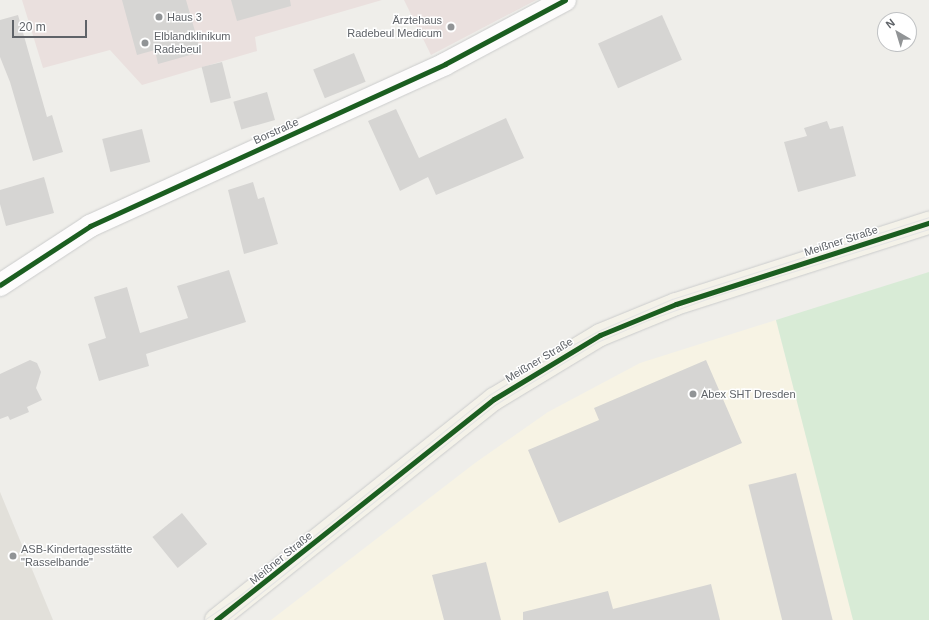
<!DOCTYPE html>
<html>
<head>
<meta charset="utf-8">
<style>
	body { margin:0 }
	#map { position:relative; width:929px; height:620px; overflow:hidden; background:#efeeea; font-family:Helvetica,sans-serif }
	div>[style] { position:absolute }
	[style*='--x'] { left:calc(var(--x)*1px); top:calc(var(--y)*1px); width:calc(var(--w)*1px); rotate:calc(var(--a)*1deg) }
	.commercial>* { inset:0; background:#f7f3e4 }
	.education>* { inset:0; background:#e2e0da }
	.medical>* { inset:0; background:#eae0de }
	.green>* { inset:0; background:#d8ebd6 }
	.building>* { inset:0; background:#d6d5d3; transform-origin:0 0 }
	.roads { filter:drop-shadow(0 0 1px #cbcccc) drop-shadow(0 0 1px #cbcccc) }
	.minor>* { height:22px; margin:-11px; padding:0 11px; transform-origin:11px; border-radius:11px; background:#fdfcfc }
	.major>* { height:22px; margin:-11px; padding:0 11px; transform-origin:11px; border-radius:11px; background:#f4f2e9 }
	.tram>* { height:1px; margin:-0.5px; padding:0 0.5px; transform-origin:0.5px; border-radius:0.5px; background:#e4e4e4 }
	.cycleway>* { height:5px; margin:-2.5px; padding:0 2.5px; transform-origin:2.5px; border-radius:2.5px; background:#1b5e20 }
	.dots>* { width:11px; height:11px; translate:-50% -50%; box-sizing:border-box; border:2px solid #fff; border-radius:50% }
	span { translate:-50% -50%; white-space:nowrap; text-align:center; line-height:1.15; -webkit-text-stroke:3px #fff; paint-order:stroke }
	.poi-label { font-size:11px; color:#5f6368 }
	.left { translate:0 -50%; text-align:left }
	.right { translate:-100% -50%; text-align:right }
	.street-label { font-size:11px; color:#5f6368 }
	.north { position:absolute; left:877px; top:12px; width:40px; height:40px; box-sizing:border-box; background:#fff; border:1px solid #bfc1c3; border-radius:50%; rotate:322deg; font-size:11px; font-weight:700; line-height:16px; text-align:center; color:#5f6368 }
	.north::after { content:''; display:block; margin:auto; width:14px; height:18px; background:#919496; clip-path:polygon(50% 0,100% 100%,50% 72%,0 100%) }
	.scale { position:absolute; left:12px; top:20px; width:75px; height:18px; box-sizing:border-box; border:2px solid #5f6368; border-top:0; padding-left:5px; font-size:12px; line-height:14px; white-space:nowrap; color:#5f6368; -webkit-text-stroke:3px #fff; paint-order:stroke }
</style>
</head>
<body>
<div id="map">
	<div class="commercial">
		<i style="clip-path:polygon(776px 320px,854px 620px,271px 620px,475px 463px,548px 412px,640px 363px)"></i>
	</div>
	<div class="education">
		<i style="clip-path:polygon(0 492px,53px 620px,0 620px)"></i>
	</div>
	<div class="medical">
		<i style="clip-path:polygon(22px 0,382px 0,255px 37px,257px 51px,142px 85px,110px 50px,43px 68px)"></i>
		<i style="clip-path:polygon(404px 0,536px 0,431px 55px)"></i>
	</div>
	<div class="green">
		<i style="clip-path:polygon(929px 272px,929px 620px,853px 620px,776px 320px)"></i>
	</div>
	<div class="building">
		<i style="clip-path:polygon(122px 0,186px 0,201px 52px,158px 64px,155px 50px,137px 55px)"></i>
		<i style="clip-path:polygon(231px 0,290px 0,291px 6px,237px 21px)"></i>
		<i style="clip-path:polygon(18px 15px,47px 117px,52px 115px,63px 152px,33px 161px,10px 82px,0 57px,0 20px)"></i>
		<i style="left:662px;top:15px;width:49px;height:70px;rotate:66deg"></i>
		<i style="left:354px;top:53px;width:31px;height:44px;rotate:68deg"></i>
		<i style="left:222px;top:62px;width:37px;height:21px;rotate:76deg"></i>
		<i style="left:267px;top:92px;width:29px;height:35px;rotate:74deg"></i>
		<i style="clip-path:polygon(396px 109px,419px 158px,506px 118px,524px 158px,436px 195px,428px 177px,400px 191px,368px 121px)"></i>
		<i style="clip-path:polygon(827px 121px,830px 129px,843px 126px,856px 176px,798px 192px,784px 142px,807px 136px,804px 128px)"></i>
		<i style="left:142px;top:129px;width:34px;height:41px;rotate:76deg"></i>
		<i style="clip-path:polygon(44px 177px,54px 213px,6px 226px,0 204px,0 190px)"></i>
		<i style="clip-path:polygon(253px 182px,258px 199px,264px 197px,278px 244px,244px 254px,228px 190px)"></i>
		<i style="clip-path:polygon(229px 270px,246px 322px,146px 354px,149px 366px,99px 381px,88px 344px,106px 338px,94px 297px,127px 287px,140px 333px,188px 318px,177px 286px)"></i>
		<i style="clip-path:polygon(30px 360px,37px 363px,41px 372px,36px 388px,42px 400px,27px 407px,29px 412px,10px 420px,8px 416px,0 419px,0 374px)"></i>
		<i style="clip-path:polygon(706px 360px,742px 443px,559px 523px,528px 450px,599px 420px,594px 408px)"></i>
		<i style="left:796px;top:473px;width:152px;height:49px;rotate:76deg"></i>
		<i style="left:182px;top:513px;width:40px;height:38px;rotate:51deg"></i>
		<i style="clip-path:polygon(486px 562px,501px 620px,444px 620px,432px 575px)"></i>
		<i style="clip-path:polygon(711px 584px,720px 620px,523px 620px,523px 612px,608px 591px,613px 609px)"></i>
	</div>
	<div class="roads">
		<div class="minor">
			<i style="--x:0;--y:285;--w:108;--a:-33.2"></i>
			<i style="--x:90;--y:226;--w:390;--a:-24.5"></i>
			<i style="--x:445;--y:64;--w:136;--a:-28.1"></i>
		</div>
		<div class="major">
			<i style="--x:216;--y:620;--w:355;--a:-38.5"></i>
			<i style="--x:494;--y:399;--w:124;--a:-31.1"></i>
			<i style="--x:600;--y:335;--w:82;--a:-22.2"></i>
			<i style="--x:676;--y:304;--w:266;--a:-17.8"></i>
		</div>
	</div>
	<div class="tram">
		<i style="--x:204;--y:620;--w:42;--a:-34.4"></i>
		<i style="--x:239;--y:596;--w:321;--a:-38.8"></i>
		<i style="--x:489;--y:395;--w:66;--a:-32"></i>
		<i style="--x:545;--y:360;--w:60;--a:-28.7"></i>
		<i style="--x:598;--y:331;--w:81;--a:-23.4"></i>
		<i style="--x:672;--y:299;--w:270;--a:-17.7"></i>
		<i style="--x:227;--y:620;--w:345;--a:-38.8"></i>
		<i style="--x:496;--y:404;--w:119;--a:-31.5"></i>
		<i style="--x:597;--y:342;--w:56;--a:-23.3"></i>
		<i style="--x:648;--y:320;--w:74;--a:-19.7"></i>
		<i style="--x:718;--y:295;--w:221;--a:-17.4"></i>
	</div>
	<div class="cycleway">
		<i style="--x:0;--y:285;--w:108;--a:-33.2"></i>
		<i style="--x:90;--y:226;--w:390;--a:-24.5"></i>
		<i style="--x:445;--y:64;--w:136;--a:-28.1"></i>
		<i style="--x:216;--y:620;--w:355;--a:-38.5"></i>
		<i style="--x:494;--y:399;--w:124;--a:-31.1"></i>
		<i style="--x:600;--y:335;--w:82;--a:-22.2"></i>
		<i style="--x:676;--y:304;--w:266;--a:-17.8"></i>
	</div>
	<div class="dots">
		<i style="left:159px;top:17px;background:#919496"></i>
		<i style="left:451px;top:27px;background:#919496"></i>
		<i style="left:145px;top:43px;background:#919496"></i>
		<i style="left:693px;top:394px;background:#919496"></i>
		<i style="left:13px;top:556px;background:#919496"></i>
	</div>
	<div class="poi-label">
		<span class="left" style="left:167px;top:17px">Haus 3</span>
		<span class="right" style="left:442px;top:27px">Ärztehaus<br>Radebeul Medicum</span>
		<span class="left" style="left:154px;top:43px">Elblandklinikum<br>Radebeul</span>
		<span class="left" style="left:701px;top:394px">Abex SHT Dresden</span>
		<span class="left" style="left:21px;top:556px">ASB-Kindertagesstätte<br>"Rasselbande"</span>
	</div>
	<div class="street-label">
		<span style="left:276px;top:131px;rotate:-24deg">Borstraße</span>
		<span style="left:841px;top:241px;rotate:-18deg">Meißner Straße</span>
		<span style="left:539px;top:360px;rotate:-31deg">Meißner Straße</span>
		<span style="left:281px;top:558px;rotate:-39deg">Meißner Straße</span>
	</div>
	<div class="north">N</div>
	<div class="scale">20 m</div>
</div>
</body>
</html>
